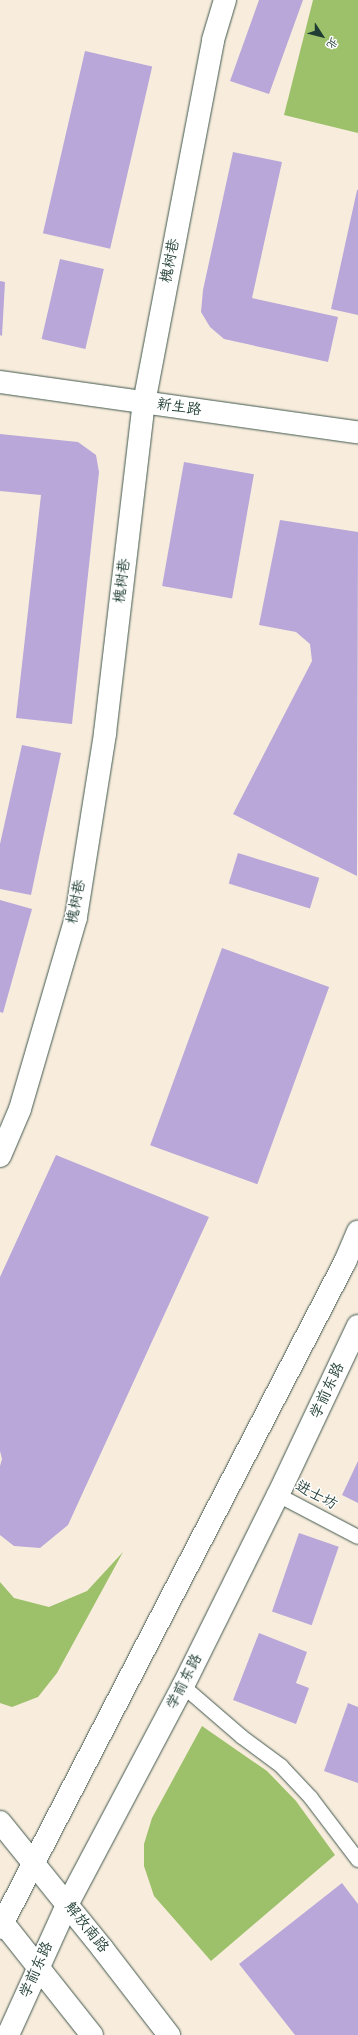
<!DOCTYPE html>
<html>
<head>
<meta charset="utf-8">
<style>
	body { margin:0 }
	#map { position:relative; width:358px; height:2035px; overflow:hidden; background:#f8eddd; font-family:Mynerve,"LXGW WenKai TC",sans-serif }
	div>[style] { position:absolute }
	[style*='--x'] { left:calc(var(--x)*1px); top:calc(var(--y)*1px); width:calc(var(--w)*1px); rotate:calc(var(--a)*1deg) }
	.green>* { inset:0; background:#9dc06a }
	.building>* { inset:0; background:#b9a7d9; transform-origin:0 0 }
	.roads { filter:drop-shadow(0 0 1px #40574d) drop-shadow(0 0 1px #40574d) }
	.service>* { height:14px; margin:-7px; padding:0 7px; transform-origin:7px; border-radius:7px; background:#fff }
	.minor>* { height:22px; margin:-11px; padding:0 11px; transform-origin:11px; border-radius:11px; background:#fff }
	.tertiary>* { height:22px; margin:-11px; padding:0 11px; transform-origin:11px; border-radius:11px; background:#fff }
	.secondary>* { height:22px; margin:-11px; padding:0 11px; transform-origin:11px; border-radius:11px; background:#fff }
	span { translate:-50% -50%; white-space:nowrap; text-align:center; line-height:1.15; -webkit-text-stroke:3px #fff; paint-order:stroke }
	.street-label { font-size:15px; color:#1f3d34 }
	.north { position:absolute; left:302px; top:16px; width:40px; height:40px; -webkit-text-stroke:3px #fff; paint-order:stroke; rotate:126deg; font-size:11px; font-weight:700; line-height:16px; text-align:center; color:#1f3d34 }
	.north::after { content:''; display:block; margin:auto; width:14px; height:18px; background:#1f3d34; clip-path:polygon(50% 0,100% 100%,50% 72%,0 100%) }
</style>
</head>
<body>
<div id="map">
	<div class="green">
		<i style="clip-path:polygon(313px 0,358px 0,358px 133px,284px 115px)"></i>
		<i style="clip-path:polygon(123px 1552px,57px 1673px,38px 1697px,12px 1707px,0 1703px,0 1582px,14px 1598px,49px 1607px,87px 1591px)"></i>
		<i style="clip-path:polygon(202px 1726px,267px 1771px,296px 1801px,335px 1855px,211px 1961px,154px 1896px,144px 1866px,144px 1844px,152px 1818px)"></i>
	</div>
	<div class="building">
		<i style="clip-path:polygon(259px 0,303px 0,269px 94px,230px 81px)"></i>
		<i style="left:85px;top:51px;width:69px;height:187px;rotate:13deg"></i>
		<i style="clip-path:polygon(233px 152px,282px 162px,252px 298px,338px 317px,328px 362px,224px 339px,210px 327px,201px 312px,203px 290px)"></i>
		<i style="clip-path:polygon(357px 190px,358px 190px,358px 315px,331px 309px)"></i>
		<i style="left:60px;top:259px;width:45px;height:82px;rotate:13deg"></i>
		<i style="clip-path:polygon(0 281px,5px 282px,2px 336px,0 335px)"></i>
		<i style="clip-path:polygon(0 434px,78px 442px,96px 455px,99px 472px,72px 724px,16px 718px,41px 495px,0 491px)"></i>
		<i style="left:184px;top:462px;width:71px;height:126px;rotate:10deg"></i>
		<i style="clip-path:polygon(280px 520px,358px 532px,357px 876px,233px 814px,312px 661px,310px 644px,296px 632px,259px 625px)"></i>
		<i style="clip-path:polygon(22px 745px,61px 753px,31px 895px,0 889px,0 844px)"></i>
		<i style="left:238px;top:853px;width:85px;height:32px;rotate:17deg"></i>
		<i style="clip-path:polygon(0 900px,32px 909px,3px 1013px,0 1012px)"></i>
		<i style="left:222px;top:948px;width:114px;height:210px;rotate:20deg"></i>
		<i style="clip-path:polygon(56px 1155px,209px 1217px,68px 1525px,40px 1548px,14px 1546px,0 1535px,0 1466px,2px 1459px,0 1451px,0 1277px)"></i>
		<i style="clip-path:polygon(358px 1461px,358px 1503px,342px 1495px)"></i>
		<i style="left:299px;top:1533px;width:42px;height:83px;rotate:19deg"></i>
		<i style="clip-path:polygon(259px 1633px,307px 1652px,296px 1683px,309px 1688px,296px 1724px,233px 1700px)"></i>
		<i style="clip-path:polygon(348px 1703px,358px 1707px,358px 1783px,324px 1771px)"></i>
		<i style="clip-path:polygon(342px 1883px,358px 1904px,358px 2035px,295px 2035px,239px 1964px)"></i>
	</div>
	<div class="roads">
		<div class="service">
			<i style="--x:278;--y:1495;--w:90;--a:27.7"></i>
			<i style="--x:183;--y:1686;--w:78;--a:40.8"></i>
			<i style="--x:242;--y:1737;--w:49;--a:36.6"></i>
			<i style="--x:281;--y:1766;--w:44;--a:46.8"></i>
			<i style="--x:311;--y:1798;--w:78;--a:52.8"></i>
		</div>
		<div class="minor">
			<i style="--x:0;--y:1156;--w:51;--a:-66.9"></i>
			<i style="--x:20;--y:1109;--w:200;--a:-73.7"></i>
			<i style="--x:76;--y:917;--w:186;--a:-81"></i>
			<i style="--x:105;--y:733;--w:332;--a:-83.3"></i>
			<i style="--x:144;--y:403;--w:369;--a:-79.2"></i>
			<i style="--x:213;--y:40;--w:42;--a:-73.3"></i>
		</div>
		<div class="tertiary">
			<i style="--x:0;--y:382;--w:361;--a:8"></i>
		</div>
		<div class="secondary">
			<i style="--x:0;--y:1822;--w:162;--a:51"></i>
			<i style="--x:102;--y:1948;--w:110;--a:52.4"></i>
			<i style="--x:0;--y:1919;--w:148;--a:51.6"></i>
			<i style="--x:0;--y:1928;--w:750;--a:-62.62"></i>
			<i style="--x:345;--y:1262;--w:33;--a:-67"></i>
			<i style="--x:8;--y:2035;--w:143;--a:-65.6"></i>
			<i style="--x:67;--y:1905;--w:248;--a:-62.1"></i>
			<i style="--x:183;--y:1686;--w:213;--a:-63.6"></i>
			<i style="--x:278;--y:1495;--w:187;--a:-64.7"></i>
		</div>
	</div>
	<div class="street-label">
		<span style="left:171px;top:261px;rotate:-79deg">槐树巷</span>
		<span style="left:179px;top:408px;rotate:8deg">新生路</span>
		<span style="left:123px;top:581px;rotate:-83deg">槐树巷</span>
		<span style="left:77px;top:902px;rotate:-79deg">槐树巷</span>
		<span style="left:328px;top:1391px;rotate:-65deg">学前东路</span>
		<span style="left:316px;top:1496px;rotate:28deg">进士坊</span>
		<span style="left:185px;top:1682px;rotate:-63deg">学前东路</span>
		<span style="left:86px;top:1928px;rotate:51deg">解放南路</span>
		<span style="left:37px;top:1970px;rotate:-66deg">学前东路</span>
	</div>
	<div class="north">北</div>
</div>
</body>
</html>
